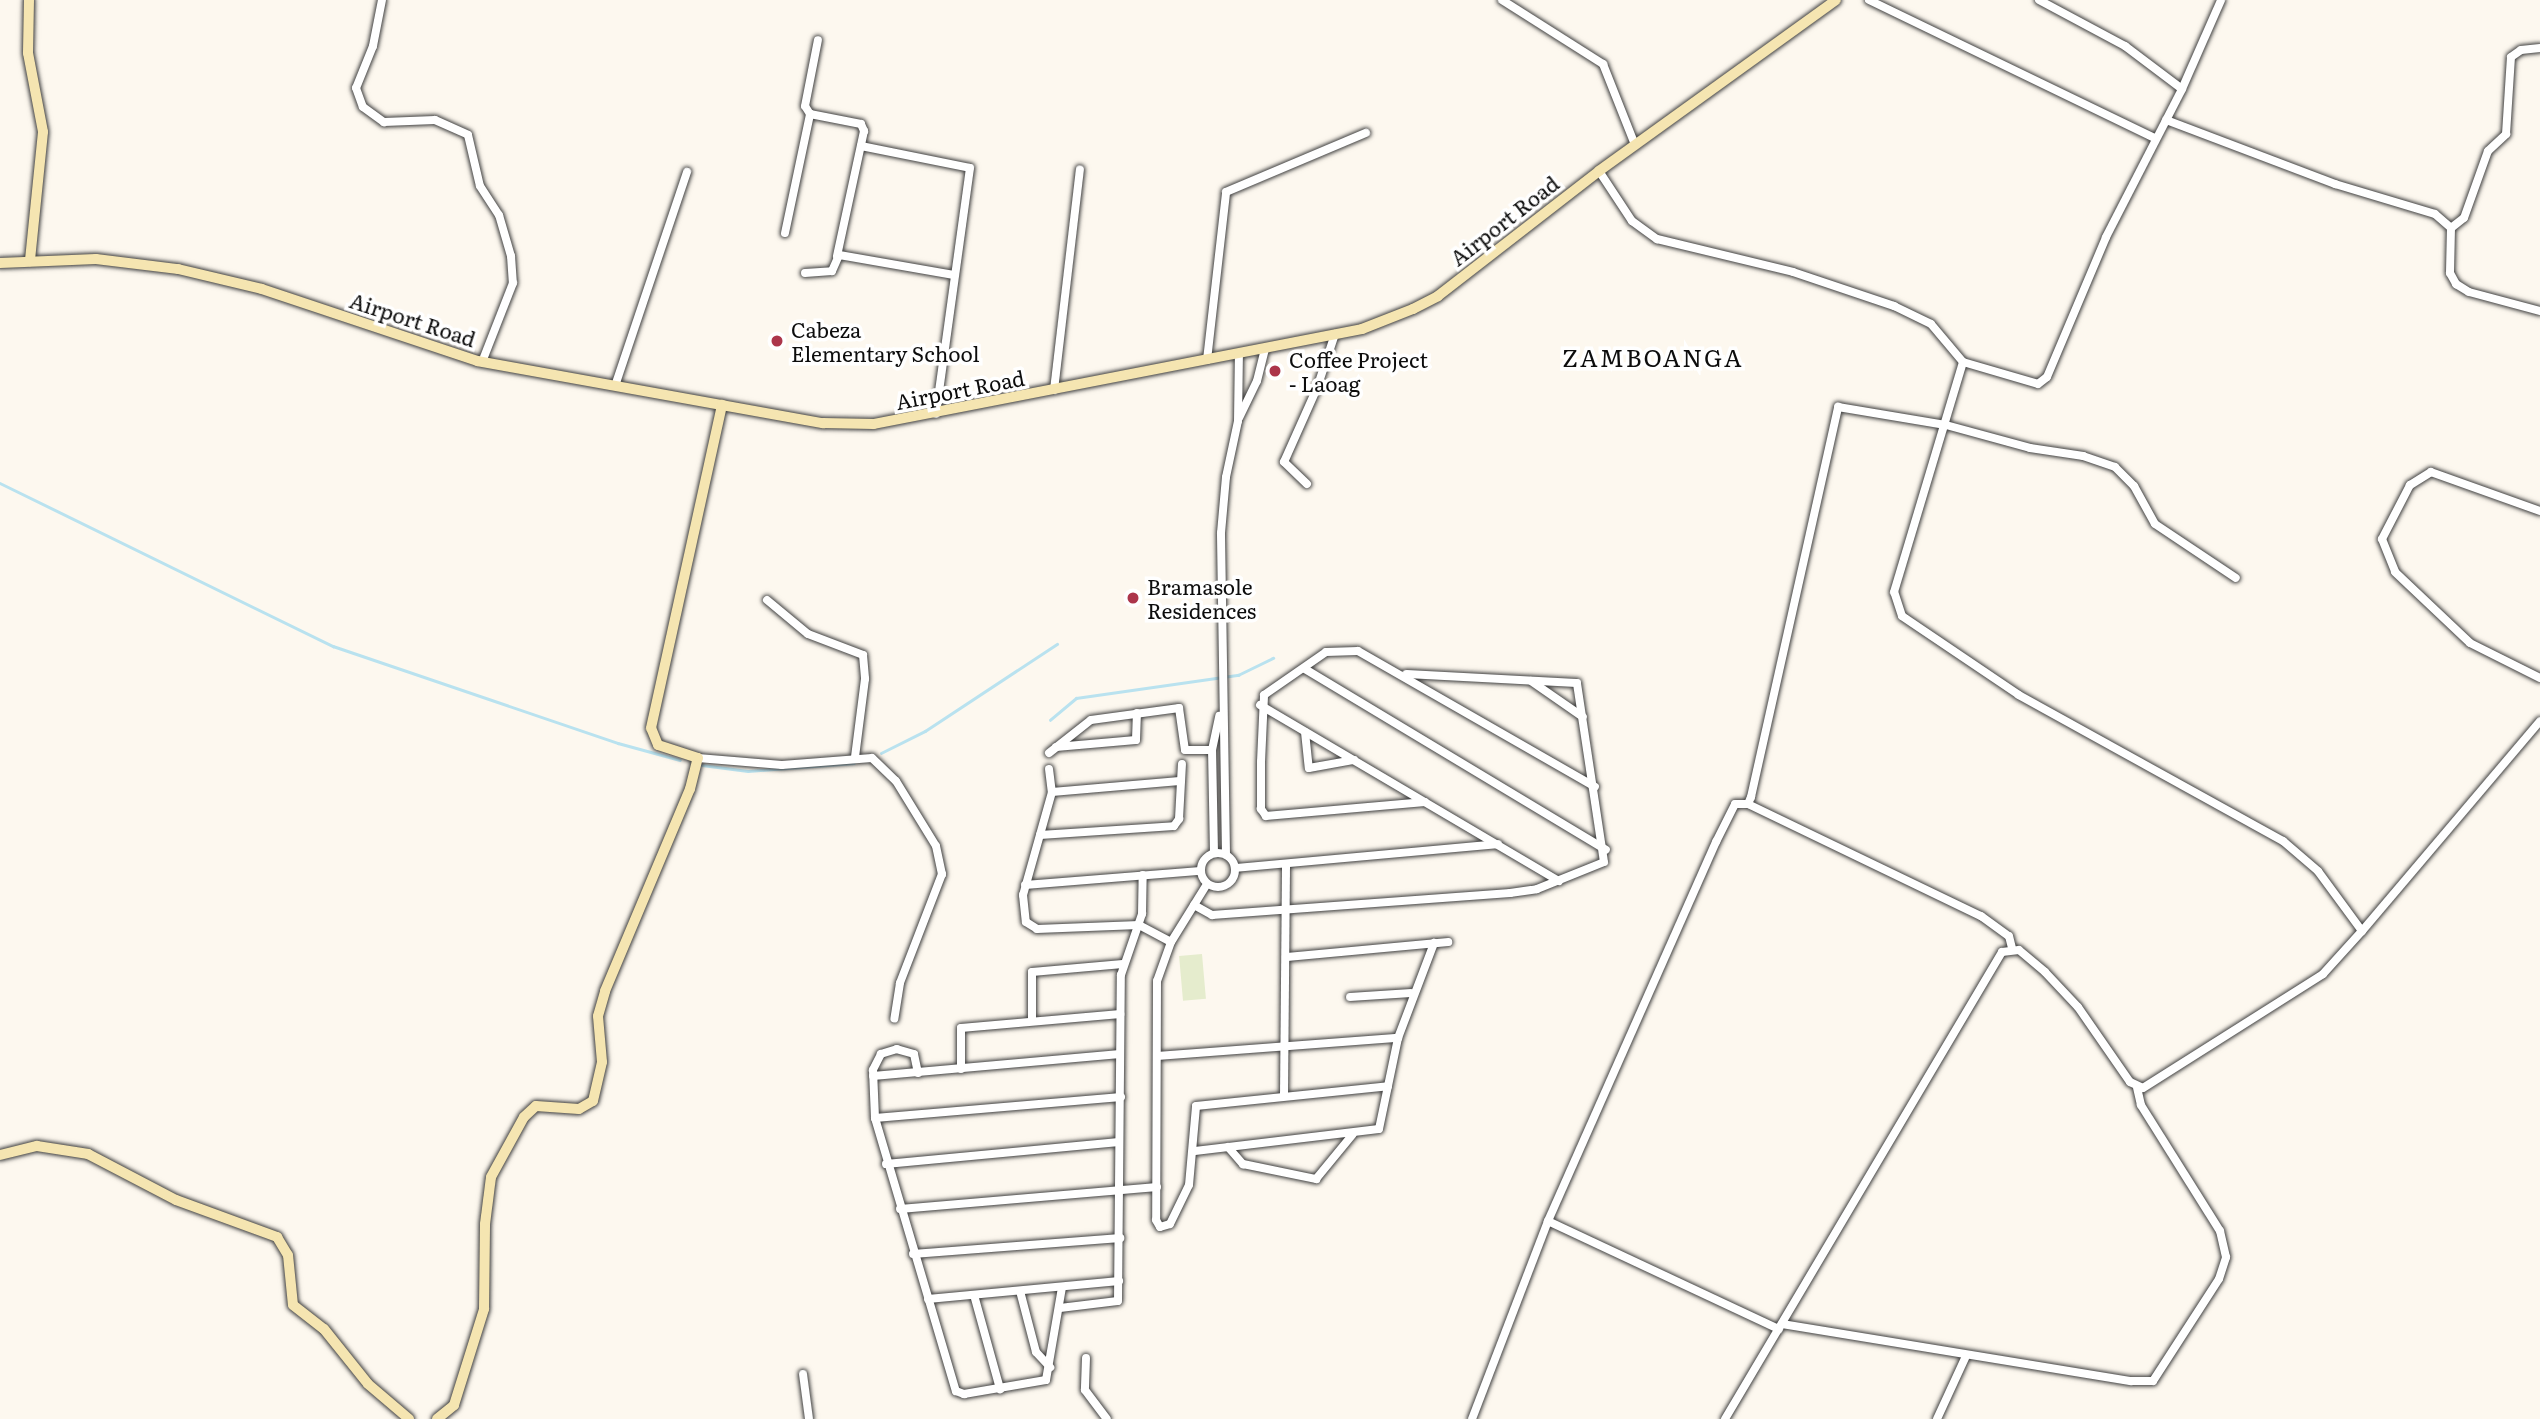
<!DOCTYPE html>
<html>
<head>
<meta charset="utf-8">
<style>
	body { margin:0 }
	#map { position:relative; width:2540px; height:1419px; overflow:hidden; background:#fdf8ef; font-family:Literata,serif }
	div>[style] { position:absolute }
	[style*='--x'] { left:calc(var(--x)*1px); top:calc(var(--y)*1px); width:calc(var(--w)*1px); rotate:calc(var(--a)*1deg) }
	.pitch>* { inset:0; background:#e5eccd; transform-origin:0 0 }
	.stream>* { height:2.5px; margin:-1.25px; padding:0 1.25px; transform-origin:1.25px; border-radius:1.25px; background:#b9e2ef }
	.roads { filter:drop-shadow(0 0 2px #404040) drop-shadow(0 0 2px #404040) }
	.street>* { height:8px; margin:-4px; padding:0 4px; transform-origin:4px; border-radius:4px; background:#fff }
	.street>.ring { margin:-4px; padding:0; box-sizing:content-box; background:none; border:8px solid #fff; border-radius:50% }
	.secondary>* { height:10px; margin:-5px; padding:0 5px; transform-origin:5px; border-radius:5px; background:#f5e5b1 }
	.dots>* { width:19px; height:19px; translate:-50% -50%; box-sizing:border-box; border:4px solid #fff; border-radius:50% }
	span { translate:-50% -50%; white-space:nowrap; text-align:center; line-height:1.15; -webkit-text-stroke:7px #fff; paint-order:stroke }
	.street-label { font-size:21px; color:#0d0d0d }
	.poi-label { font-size:21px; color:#0d0d0d }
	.left { translate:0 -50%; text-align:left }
	.quarter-label { font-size:24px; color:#0d0d0d; letter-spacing:2px }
</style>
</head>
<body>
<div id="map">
	<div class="pitch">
		<i style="left:1202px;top:954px;width:45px;height:23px;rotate:85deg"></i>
	</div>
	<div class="stream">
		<i style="--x:0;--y:483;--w:371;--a:26.1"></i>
		<i style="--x:333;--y:646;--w:301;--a:18.8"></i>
		<i style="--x:618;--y:743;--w:64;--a:15.3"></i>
		<i style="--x:1050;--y:720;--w:34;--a:-40"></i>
		<i style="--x:1076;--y:698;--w:164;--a:-8.1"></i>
		<i style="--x:1238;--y:675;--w:39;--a:-26"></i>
		<i style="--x:881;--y:753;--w:49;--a:-26.6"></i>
		<i style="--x:925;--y:731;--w:158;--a:-33.4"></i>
		<i style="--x:702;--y:765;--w:46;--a:7.4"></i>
		<i style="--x:748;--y:771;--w:106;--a:-4.3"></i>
	</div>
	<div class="roads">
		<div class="street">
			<i style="--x:382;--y:0;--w:47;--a:101.1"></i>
			<i style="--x:373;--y:46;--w:45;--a:112"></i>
			<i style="--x:356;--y:88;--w:20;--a:70"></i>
			<i style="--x:363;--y:107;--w:26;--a:36"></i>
			<i style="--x:384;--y:122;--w:51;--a:-2.2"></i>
			<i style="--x:435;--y:120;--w:36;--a:24"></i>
			<i style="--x:468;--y:135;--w:52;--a:76.8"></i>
			<i style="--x:480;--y:186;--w:35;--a:57"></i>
			<i style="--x:499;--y:215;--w:43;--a:73.7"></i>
			<i style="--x:511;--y:256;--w:27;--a:86"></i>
			<i style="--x:513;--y:283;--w:85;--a:111.4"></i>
			<i style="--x:1502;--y:0;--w:120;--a:32.4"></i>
			<i style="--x:1603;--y:64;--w:87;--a:68.4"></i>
			<i style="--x:1869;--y:0;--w:318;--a:25.8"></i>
			<i style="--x:2039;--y:0;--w:98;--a:28.1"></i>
			<i style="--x:2125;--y:46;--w:71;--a:37"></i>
			<i style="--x:810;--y:114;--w:52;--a:11.1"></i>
			<i style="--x:861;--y:124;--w:8;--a:67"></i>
			<i style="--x:864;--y:131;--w:128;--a:102.2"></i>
			<i style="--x:2166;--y:120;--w:181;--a:20.7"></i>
			<i style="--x:2335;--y:184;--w:104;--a:16.7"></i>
			<i style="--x:2435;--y:214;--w:21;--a:41"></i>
			<i style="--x:2451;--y:228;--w:45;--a:91.3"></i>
			<i style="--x:2450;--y:273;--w:13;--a:61"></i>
			<i style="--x:2456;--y:284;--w:15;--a:32"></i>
			<i style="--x:2469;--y:292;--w:73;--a:15"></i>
			<i style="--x:861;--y:146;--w:111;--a:11.4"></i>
			<i style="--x:970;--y:168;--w:248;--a:97.9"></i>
			<i style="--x:1599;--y:171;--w:60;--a:56.6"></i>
			<i style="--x:1632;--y:221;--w:31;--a:36"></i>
			<i style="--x:1657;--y:239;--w:140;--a:13.6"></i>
			<i style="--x:1793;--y:272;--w:107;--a:18.6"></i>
			<i style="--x:1894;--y:306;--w:41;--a:25.9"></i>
			<i style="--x:1931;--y:324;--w:50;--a:49.9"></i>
			<i style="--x:1963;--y:362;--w:78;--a:16.3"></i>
			<i style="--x:2038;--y:384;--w:11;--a:-38"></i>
			<i style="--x:2047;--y:377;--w:152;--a:-67.1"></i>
			<i style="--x:2106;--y:237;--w:166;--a:-62.8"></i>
			<i style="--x:2182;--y:89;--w:97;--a:-66.3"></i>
			<i style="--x:2451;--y:228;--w:16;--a:-38"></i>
			<i style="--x:2464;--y:218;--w:71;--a:-70.3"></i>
			<i style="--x:2488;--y:151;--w:25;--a:-43"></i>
			<i style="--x:2506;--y:134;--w:77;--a:-86.3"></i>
			<i style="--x:2511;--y:57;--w:12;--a:-35"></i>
			<i style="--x:2521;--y:50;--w:19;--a:-6"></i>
			<i style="--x:785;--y:233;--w:122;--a:-78.1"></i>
			<i style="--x:810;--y:114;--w:9;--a:-122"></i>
			<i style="--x:805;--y:106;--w:67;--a:-78.9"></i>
			<i style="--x:805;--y:273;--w:27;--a:-4"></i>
			<i style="--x:832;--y:271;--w:17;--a:-66"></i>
			<i style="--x:839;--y:255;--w:117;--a:9.9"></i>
			<i style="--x:1207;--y:360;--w:169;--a:-83.5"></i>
			<i style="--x:1226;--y:192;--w:152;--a:-22.9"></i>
			<i style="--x:615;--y:386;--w:226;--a:-71.4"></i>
			<i style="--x:1054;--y:390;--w:222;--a:-83.3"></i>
			<i style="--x:1239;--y:418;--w:41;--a:-64.1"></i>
			<i style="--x:1257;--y:381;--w:34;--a:-76"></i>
			<i style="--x:1307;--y:484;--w:32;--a:-136"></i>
			<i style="--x:1284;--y:462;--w:81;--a:-66"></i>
			<i style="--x:1317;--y:388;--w:57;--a:-71.6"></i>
			<i style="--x:2540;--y:511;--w:116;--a:-160.3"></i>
			<i style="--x:2431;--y:472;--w:25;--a:148"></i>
			<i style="--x:2410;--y:485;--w:61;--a:117.4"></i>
			<i style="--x:2382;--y:539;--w:35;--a:68"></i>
			<i style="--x:2395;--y:572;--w:103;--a:43.4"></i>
			<i style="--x:2470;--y:643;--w:78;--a:26.6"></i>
			<i style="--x:767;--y:600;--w:53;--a:39.7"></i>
			<i style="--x:808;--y:634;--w:59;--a:20.9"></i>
			<i style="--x:863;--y:655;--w:24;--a:85"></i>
			<i style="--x:865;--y:679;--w:79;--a:97.3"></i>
			<i style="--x:1305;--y:669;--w:351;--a:31"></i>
			<i style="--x:1531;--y:681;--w:63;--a:34.7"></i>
			<i style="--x:1260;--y:705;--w:347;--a:30.5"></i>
			<i style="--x:1305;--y:732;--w:36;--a:84"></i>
			<i style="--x:1309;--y:768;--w:46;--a:-10.1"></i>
			<i style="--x:1056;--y:747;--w:80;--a:-5"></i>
			<i style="--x:1136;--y:740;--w:27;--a:-88"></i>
			<i style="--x:1049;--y:753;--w:53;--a:-38.2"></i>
			<i style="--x:1091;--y:720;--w:89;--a:-7.8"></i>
			<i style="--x:1179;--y:708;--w:42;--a:81.9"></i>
			<i style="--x:1185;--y:750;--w:27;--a:0"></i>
			<i style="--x:698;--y:758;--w:84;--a:4.8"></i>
			<i style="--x:782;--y:765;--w:90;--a:-4.4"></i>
			<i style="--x:872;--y:758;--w:33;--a:44"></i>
			<i style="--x:896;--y:781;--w:76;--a:58.4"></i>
			<i style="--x:936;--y:846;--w:29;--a:78"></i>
			<i style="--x:942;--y:874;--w:117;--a:111.1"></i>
			<i style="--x:900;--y:983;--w:36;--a:99"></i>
			<i style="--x:1049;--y:769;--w:23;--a:83"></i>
			<i style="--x:1052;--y:792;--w:107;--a:105.7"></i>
			<i style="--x:1023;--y:895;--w:27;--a:84"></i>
			<i style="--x:1026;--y:922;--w:13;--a:32"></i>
			<i style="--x:1037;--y:929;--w:102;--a:-2.2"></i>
			<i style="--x:1139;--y:925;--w:36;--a:28"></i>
			<i style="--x:1052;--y:792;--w:128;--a:-4.9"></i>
			<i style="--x:1425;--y:802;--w:160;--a:175"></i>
			<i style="--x:1266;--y:816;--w:9;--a:-126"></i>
			<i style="--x:1261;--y:809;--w:47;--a:-90"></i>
			<i style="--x:1261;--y:762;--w:67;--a:-87.4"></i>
			<i style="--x:1264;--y:695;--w:75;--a:-34.7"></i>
			<i style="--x:1326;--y:652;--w:32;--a:-2"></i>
			<i style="--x:1358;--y:651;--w:273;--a:29.8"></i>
			<i style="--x:1748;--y:804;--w:259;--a:25.7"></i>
			<i style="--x:1981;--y:916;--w:34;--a:36"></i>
			<i style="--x:2009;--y:936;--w:12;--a:76"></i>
			<i style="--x:1040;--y:835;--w:134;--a:-3.8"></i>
			<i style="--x:1174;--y:826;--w:9;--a:-54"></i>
			<i style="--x:1179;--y:819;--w:55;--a:-86.9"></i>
			<i class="ring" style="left:1201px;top:853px;width:26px;height:26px"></i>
			<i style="--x:1214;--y:853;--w:103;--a:-91.1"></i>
			<i style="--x:1212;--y:750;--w:35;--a:-78"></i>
			<i style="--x:1226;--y:854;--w:321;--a:-90.9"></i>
			<i style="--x:1221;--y:533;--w:56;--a:-84.9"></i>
			<i style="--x:1226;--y:477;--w:57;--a:-77.9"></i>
			<i style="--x:1238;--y:421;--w:68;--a:-89.2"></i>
			<i style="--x:1235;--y:868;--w:264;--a:-5.2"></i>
			<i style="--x:1207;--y:884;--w:68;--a:121.8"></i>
			<i style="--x:1171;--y:942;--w:41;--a:109.7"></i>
			<i style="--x:1157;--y:981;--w:239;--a:90.2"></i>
			<i style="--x:1156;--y:1220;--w:8;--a:60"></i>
			<i style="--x:1160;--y:1227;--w:10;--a:-17"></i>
			<i style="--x:1170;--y:1224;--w:43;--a:-64"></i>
			<i style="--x:1189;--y:1185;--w:79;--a:-84.9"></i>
			<i style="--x:1196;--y:1106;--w:193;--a:-5.9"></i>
			<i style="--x:1025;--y:885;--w:176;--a:-4.6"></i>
			<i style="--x:1194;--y:905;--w:21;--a:29"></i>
			<i style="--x:1212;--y:915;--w:299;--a:-4.2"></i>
			<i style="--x:1510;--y:893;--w:27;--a:-8"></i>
			<i style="--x:1537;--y:889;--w:72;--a:-21.9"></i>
			<i style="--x:1604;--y:862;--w:181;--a:-98.6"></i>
			<i style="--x:1577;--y:683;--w:171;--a:-177"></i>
			<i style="--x:2362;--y:931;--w:275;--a:-49.7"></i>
			<i style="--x:1287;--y:957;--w:162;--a:-5.3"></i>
			<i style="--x:1350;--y:997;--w:61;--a:-3.8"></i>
			<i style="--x:1032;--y:1021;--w:49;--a:-90"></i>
			<i style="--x:1032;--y:972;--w:91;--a:-5"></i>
			<i style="--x:1157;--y:1056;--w:242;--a:-4.3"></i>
			<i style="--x:961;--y:1069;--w:41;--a:-90"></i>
			<i style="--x:961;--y:1028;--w:160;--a:-5"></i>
			<i style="--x:918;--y:1073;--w:19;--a:-102"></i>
			<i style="--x:914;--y:1054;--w:18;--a:-164"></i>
			<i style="--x:897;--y:1049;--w:17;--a:163"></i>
			<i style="--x:881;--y:1054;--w:18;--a:117"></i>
			<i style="--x:873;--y:1070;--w:48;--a:87.6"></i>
			<i style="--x:875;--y:1118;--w:285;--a:73.5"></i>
			<i style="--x:956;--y:1391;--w:9;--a:21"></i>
			<i style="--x:964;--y:1394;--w:83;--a:-9.7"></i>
			<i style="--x:1046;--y:1380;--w:94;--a:-80.2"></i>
			<i style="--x:873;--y:1076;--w:248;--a:-5.1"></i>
			<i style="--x:1284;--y:1096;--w:231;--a:-89.5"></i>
			<i style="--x:875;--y:1118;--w:247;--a:-4.9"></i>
			<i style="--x:1228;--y:1147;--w:23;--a:49"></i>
			<i style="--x:1243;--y:1164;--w:75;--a:11.6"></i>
			<i style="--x:1316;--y:1179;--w:58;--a:-50.6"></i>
			<i style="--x:1195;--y:1151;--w:185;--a:-6.8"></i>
			<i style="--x:1379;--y:1129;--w:93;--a:-78.2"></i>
			<i style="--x:1398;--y:1038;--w:102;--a:-69.2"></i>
			<i style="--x:886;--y:1164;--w:234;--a:-5.4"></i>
			<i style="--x:900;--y:1209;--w:258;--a:-4.9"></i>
			<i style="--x:1548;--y:1221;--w:415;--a:-66.1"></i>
			<i style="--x:1716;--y:842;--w:42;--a:-63.4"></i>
			<i style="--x:1735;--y:804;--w:13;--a:0"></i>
			<i style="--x:1748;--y:804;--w:8;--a:-67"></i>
			<i style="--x:1751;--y:797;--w:400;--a:-77.4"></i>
			<i style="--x:1838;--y:407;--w:109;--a:9.5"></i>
			<i style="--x:1946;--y:425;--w:87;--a:15.3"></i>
			<i style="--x:2030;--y:448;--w:54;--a:8.6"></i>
			<i style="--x:2083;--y:456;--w:34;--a:19"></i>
			<i style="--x:2115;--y:467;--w:27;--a:45"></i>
			<i style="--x:2134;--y:486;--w:43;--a:61.1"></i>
			<i style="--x:2155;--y:524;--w:97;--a:33.7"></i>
			<i style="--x:913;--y:1254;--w:208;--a:-4.4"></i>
			<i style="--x:1020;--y:1291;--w:63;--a:75.3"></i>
			<i style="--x:1036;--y:1352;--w:21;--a:47"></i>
			<i style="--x:974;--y:1295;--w:98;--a:74.5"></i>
			<i style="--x:928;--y:1299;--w:192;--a:-5.4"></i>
			<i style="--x:1060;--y:1308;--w:58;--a:-6.9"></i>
			<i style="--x:1118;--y:1301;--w:326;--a:-89.5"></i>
			<i style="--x:1121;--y:975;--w:65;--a:-71"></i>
			<i style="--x:1142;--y:914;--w:39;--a:-89"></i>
			<i style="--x:1782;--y:1324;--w:354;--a:9.3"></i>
			<i style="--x:2131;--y:1381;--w:22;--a:0"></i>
			<i style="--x:2153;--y:1381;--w:121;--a:-57.1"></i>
			<i style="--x:2219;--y:1279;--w:23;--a:-72"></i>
			<i style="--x:2226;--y:1257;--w:27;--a:-103"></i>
			<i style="--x:2220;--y:1231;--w:149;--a:-122.1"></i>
			<i style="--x:2141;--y:1105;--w:18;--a:-103"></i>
			<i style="--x:1086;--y:1358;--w:32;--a:92"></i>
			<i style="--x:1085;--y:1390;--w:36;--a:53"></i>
			<i style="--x:803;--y:1374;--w:45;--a:82.4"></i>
			<i style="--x:1472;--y:1419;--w:212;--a:-69"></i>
			<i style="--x:1548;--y:1221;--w:255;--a:25.1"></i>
			<i style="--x:1725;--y:1419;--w:543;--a:-59.33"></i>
			<i style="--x:2002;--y:952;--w:17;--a:-7"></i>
			<i style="--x:2019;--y:950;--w:34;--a:40"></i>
			<i style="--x:2045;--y:972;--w:48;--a:46.7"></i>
			<i style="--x:2078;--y:1007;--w:91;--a:55.3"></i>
			<i style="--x:2130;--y:1082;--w:14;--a:25"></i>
			<i style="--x:2143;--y:1088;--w:213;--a:-32.3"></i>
			<i style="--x:2323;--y:974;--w:58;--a:-47.8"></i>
			<i style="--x:2362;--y:931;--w:74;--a:-126.3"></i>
			<i style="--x:2318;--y:871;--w:46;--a:-139.4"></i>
			<i style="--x:2283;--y:841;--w:302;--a:-151.1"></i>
			<i style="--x:2019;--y:695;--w:141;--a:-146"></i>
			<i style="--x:1902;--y:616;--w:25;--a:-108"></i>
			<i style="--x:1894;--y:592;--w:240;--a:-73.3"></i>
			<i style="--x:1937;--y:1419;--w:69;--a:-65.3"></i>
		</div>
		<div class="secondary">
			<i style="--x:29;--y:0;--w:53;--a:91.1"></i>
			<i style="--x:28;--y:53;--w:80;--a:79.2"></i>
			<i style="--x:43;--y:132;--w:130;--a:95.8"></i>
			<i style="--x:0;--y:263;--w:96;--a:-2.4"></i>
			<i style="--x:96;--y:259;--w:83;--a:7"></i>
			<i style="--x:178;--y:269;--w:86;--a:13.4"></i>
			<i style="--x:262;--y:289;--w:227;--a:18.5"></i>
			<i style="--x:477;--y:361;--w:352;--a:10.2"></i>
			<i style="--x:823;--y:423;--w:51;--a:1.1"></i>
			<i style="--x:874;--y:424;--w:497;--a:-11"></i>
			<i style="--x:1362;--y:329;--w:55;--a:-21.4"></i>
			<i style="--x:1413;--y:309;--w:28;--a:-27"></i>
			<i style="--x:1438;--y:296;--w:204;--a:-37.8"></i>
			<i style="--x:1599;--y:171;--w:292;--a:-35.8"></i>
			<i style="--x:0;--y:1155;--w:38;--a:-14"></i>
			<i style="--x:37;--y:1146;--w:52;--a:8.9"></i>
			<i style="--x:88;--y:1154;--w:99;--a:27.6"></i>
			<i style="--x:176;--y:1200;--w:108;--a:20.1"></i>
			<i style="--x:277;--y:1237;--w:21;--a:59"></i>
			<i style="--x:288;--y:1255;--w:50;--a:84.3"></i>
			<i style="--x:293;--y:1305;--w:39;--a:38"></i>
			<i style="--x:324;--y:1329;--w:70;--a:51.3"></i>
			<i style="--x:368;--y:1384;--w:54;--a:40.5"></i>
			<i style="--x:437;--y:1419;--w:22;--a:-39"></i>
			<i style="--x:454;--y:1405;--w:101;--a:-72.6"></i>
			<i style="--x:484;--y:1309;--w:85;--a:-89.3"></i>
			<i style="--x:485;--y:1224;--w:47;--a:-82.7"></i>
			<i style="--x:491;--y:1177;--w:68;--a:-61.2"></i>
			<i style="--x:524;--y:1117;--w:16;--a:-43"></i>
			<i style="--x:536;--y:1106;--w:43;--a:4"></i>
			<i style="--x:579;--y:1109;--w:16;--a:-30"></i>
			<i style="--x:593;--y:1101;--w:40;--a:-77"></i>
			<i style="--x:602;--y:1062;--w:46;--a:-95"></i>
			<i style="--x:598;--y:1016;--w:26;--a:-74"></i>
			<i style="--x:605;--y:991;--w:219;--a:-67.2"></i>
			<i style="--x:690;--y:789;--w:32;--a:-76"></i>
			<i style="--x:698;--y:758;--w:42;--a:-162"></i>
			<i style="--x:658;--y:745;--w:18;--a:-112"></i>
			<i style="--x:651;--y:728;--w:331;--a:-77.6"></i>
		</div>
	</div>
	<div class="dots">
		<i style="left:777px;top:341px;background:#ac354a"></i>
		<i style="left:1275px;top:371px;background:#ac354a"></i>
		<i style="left:1133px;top:598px;background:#ac354a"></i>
	</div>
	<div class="street-label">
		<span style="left:1504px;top:220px;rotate:-38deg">Airport Road</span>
		<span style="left:413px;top:319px;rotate:18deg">Airport Road</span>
		<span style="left:960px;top:389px;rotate:-11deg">Airport Road</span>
	</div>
	<div class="poi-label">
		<span class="left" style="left:791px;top:341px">Cabeza<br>Elementary School</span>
		<span class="left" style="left:1289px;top:371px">Coffee Project<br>- Laoag</span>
		<span class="left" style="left:1147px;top:598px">Bramasole<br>Residences</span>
	</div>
	<div class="quarter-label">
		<span style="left:1653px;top:357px">ZAMBOANGA</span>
	</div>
</div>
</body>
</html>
